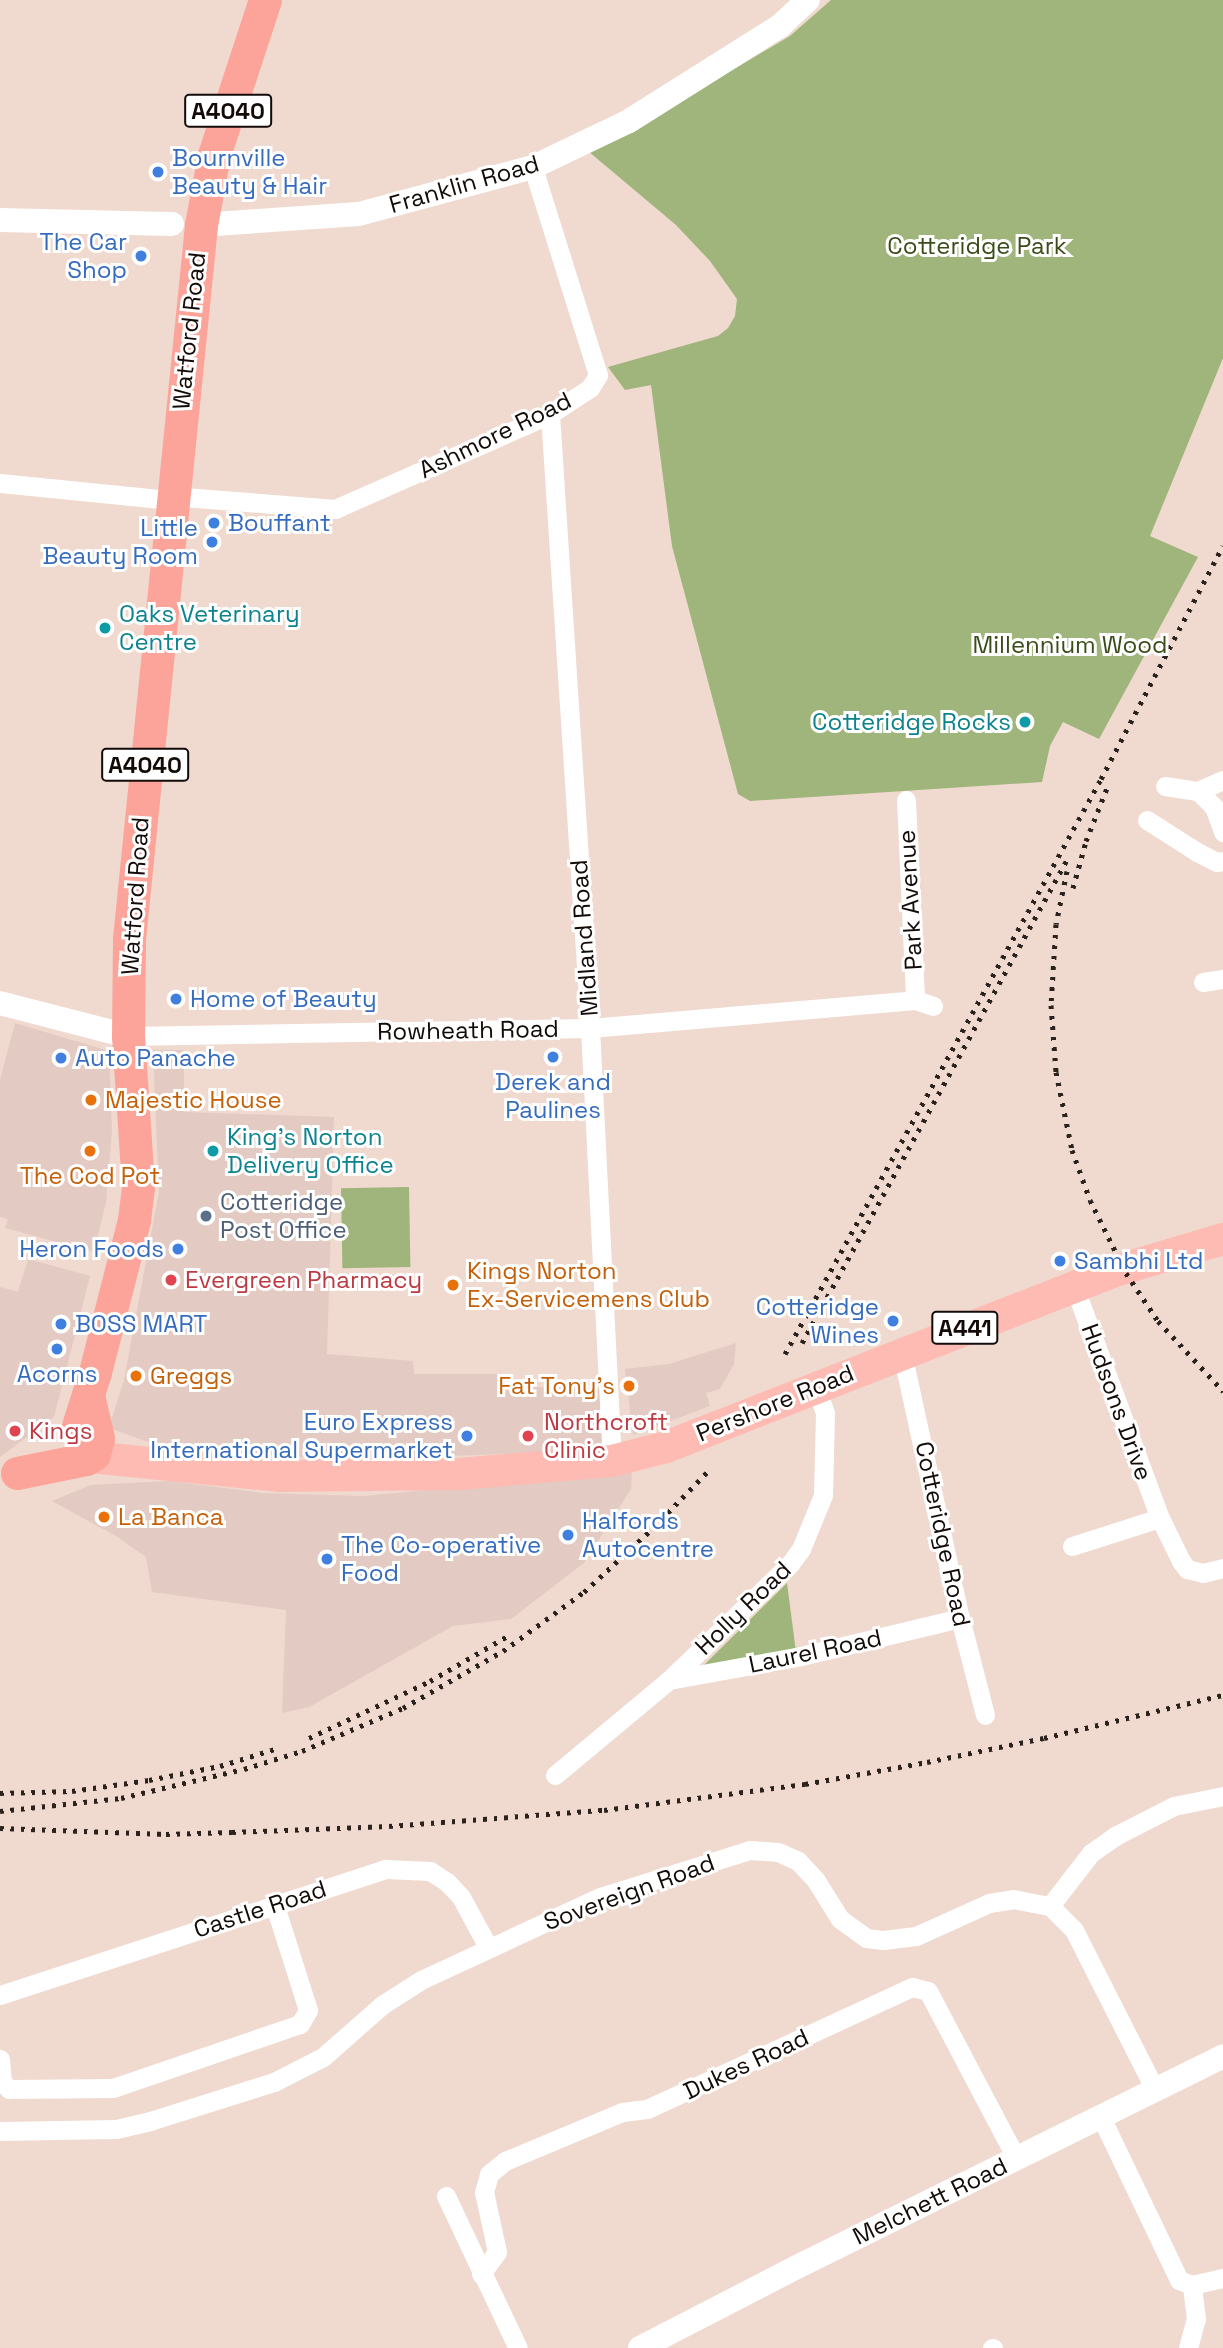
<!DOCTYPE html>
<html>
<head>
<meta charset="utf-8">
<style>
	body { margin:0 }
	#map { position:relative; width:1223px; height:2348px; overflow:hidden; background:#f0d9ce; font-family:"Space Grotesk",sans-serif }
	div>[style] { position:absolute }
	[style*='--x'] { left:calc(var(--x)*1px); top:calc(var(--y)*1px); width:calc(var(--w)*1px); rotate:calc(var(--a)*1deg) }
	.commercial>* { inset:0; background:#e3cac2 }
	.green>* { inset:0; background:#9fb57b; transform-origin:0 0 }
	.minor>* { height:19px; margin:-9.5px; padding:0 9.5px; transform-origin:9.5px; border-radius:9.5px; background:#fff }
	.tertiary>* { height:24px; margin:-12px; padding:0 12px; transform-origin:12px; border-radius:12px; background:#fff }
	.primary>* { height:32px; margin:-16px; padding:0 16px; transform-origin:16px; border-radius:16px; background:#fdbbb3 }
	.trunk>* { height:33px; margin:-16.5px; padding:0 16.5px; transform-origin:16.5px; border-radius:16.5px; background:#fca49a }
	.rail>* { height:5px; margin-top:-2.5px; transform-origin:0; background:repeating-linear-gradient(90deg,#2b221e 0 3.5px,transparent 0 10.5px) }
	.dots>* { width:19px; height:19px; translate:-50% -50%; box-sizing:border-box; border:4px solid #fff; border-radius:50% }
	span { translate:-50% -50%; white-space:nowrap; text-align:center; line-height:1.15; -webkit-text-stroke:6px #fff; paint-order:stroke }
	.shield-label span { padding:2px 5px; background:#fff; border:2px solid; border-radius:5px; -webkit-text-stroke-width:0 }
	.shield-label { font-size:23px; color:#120b08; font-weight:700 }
	.shop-label { font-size:24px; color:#366cbe }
	.left { translate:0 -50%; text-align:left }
	.right { translate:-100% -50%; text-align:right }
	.street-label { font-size:24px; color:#120b08 }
	.park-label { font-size:24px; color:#3b4c19 }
	.culture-label { font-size:24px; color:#0d838f }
	.food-label { font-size:24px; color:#c56008 }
	.service-label { font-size:24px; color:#4e5e75 }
	.health-label { font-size:24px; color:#be3a42 }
</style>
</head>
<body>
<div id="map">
	<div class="commercial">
		<i style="clip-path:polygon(15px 1023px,109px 1051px,112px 1130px,106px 1202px,94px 1252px,5px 1228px,8px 1219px,0 1217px,0 1080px)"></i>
		<i style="clip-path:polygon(153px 1050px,184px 1050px,184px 1112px,334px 1117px,327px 1354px,413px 1361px,414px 1374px,507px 1374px,511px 1386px,602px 1389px,609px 1450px,371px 1459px,262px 1456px,165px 1448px,109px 1428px,124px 1380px,159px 1192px)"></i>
		<i style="clip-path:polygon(28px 1259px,90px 1276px,54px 1417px,0 1457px,0 1287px,18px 1292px)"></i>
		<i style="clip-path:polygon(736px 1343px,734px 1364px,720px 1389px,706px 1393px,710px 1406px,633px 1435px,625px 1369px,669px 1364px)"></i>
		<i style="clip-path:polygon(632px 1470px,631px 1489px,584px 1563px,511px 1619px,453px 1626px,309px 1707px,282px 1713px,286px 1610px,152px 1592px,146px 1557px,116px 1536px,52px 1501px,91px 1485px,169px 1481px,263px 1493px,364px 1496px)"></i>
	</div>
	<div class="green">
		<i style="clip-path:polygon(831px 0,1223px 0,1223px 358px,1150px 536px,1198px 557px,1099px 739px,1063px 722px,1050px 746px,1042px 782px,750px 801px,738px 794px,672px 546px,651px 385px,625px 390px,608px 367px,718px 336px,728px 328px,735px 316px,737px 299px,710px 261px,676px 225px,588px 151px,633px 128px,790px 36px)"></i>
		<i style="left:409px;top:1187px;width:80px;height:68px;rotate:89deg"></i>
		<i style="clip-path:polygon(787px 1583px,796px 1652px,703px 1666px)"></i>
	</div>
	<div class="minor">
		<i style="--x:550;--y:414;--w:615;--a:86.27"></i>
		<i style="--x:590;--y:1028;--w:434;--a:87.1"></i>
		<i style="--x:0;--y:483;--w:172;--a:5.7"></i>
		<i style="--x:171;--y:496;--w:165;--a:4.5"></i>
		<i style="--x:335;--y:509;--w:235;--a:-23.8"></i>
		<i style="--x:550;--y:414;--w:48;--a:-33"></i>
		<i style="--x:590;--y:388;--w:15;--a:-58"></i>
		<i style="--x:598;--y:375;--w:218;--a:-107.4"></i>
		<i style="--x:1165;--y:786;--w:33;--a:9"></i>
		<i style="--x:1198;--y:791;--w:23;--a:45"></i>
		<i style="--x:1214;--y:807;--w:27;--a:70"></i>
		<i style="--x:1198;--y:791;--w:27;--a:-24"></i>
		<i style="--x:906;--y:800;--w:200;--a:87.4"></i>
		<i style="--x:1147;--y:820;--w:59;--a:32.6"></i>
		<i style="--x:1197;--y:852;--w:22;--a:27"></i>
		<i style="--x:1217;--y:862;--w:6;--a:-9"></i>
		<i style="--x:1203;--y:982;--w:20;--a:-9"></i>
		<i style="--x:128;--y:1036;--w:462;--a:-1"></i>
		<i style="--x:590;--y:1028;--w:326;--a:-4.9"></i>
		<i style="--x:915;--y:1000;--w:19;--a:18"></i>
		<i style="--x:1074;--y:1286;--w:247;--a:69.7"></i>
		<i style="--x:1160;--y:1518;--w:48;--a:64"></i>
		<i style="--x:1181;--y:1561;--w:10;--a:53"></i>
		<i style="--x:1187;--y:1569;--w:16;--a:14"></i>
		<i style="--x:1203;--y:1573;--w:21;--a:-14"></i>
		<i style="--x:902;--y:1353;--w:271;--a:77.7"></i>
		<i style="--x:960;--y:1618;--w:100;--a:75.5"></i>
		<i style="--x:1072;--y:1546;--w:92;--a:-17.7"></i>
		<i style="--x:669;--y:1680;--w:134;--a:-10.3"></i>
		<i style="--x:801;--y:1656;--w:163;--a:-13.4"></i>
		<i style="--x:555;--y:1775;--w:148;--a:-39.8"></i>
		<i style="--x:669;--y:1680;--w:168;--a:-43.8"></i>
		<i style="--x:790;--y:1564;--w:19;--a:-54"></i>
		<i style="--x:801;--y:1549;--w:58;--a:-67.8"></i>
		<i style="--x:823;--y:1495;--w:82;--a:-88.6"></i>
		<i style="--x:825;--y:1413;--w:28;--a:-109"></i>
		<i style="--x:1050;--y:1906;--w:67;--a:-52.3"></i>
		<i style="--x:1091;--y:1853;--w:29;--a:-35"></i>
		<i style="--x:1115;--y:1836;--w:66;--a:-27"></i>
		<i style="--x:1174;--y:1806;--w:50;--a:-11.5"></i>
		<i style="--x:0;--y:1995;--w:406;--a:-18.1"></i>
		<i style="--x:386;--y:1869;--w:44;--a:2.6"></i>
		<i style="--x:430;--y:1871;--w:20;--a:33"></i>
		<i style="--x:447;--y:1882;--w:21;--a:47"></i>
		<i style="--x:461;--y:1897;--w:57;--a:61.6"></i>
		<i style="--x:0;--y:2059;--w:23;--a:85"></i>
		<i style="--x:2;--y:2082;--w:10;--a:45"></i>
		<i style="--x:9;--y:2089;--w:104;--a:-0.6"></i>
		<i style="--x:113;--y:2088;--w:198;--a:-18.9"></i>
		<i style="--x:300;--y:2024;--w:16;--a:-60"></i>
		<i style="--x:308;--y:2010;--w:112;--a:-107.6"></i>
		<i style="--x:1101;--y:2117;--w:181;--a:64.4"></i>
		<i style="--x:1179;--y:2280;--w:14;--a:21"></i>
		<i style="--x:0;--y:2131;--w:116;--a:-1"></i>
		<i style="--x:116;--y:2129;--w:35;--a:-13"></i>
		<i style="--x:150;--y:2121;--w:130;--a:-17.5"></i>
		<i style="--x:274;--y:2082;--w:55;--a:-27"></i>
		<i style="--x:323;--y:2057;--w:79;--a:-41.4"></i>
		<i style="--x:382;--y:2005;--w:46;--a:-32.7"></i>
		<i style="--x:421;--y:1980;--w:197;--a:-24.9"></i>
		<i style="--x:600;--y:1897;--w:157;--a:-17.4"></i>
		<i style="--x:750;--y:1850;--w:28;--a:4"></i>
		<i style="--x:778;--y:1852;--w:22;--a:24"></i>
		<i style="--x:798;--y:1861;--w:25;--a:47"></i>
		<i style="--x:815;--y:1879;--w:47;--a:58"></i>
		<i style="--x:840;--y:1919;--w:32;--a:36"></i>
		<i style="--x:866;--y:1938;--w:17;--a:7"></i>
		<i style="--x:883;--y:1940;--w:33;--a:-7"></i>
		<i style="--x:916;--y:1936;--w:80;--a:-24.3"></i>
		<i style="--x:989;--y:1903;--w:24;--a:-9"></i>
		<i style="--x:1013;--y:1899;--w:38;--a:11"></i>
		<i style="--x:1050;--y:1906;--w:34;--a:45"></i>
		<i style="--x:1074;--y:1930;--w:179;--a:63.1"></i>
		<i style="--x:446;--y:2196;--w:168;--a:64.7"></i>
		<i style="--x:481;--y:2274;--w:27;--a:-54"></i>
		<i style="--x:497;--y:2252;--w:61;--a:-102.2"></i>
		<i style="--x:484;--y:2192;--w:19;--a:-74"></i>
		<i style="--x:489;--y:2174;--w:21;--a:-39"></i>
		<i style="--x:505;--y:2161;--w:127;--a:-22.7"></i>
		<i style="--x:622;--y:2112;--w:25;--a:-7"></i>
		<i style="--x:647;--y:2109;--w:292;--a:-24.7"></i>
		<i style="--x:912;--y:1987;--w:16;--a:14"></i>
		<i style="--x:928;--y:1991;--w:189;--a:62.2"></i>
		<i style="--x:992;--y:2348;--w:1;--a:0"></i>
		<i style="--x:1188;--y:2348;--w:30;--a:-75"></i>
		<i style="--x:1196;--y:2319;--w:34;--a:-97"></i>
		<i style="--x:1192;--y:2285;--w:32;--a:-13"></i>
	</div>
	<div class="tertiary">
		<i style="--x:0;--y:220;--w:172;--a:1.3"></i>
		<i style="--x:201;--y:225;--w:158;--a:-4"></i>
		<i style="--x:359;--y:214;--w:180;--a:-15.1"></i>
		<i style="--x:533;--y:167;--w:106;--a:-25.6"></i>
		<i style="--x:629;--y:121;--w:178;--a:-32.2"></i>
		<i style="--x:780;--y:26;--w:38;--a:-43"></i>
		<i style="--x:0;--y:1003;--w:132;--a:14.5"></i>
		<i style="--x:640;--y:2348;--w:186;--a:-27.3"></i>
		<i style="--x:805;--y:2263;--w:466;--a:-26.3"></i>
	</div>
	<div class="primary">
		<i style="--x:90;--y:1457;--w:190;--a:5.7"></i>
		<i style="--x:279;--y:1476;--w:180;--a:-0.6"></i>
		<i style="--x:459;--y:1474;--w:154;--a:-4.9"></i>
		<i style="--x:612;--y:1461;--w:56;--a:-14.5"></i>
		<i style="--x:666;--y:1447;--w:482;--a:-21.4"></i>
		<i style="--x:1115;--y:1271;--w:113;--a:-16.5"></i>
	</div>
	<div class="trunk">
		<i style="--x:78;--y:1426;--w:57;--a:-72.5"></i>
		<i style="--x:95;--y:1372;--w:157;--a:-75.6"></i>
		<i style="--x:134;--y:1220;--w:34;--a:-83"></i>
		<i style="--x:138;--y:1186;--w:150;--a:-93.8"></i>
		<i style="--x:128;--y:1036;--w:97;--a:-89.4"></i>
		<i style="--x:129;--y:939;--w:718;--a:-84.24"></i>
		<i style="--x:201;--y:225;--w:71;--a:-79.5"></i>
		<i style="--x:214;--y:155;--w:163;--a:-71.8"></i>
		<i style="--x:17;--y:1473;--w:70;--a:-11.5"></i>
		<i style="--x:86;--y:1459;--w:9;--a:-32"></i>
		<i style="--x:94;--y:1454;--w:16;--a:-76"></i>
		<i style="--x:98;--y:1438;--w:44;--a:-103.1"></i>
	</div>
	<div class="rail">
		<i style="--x:1067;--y:871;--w:54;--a:101.7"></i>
		<i style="--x:1056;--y:924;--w:81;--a:93.5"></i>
		<i style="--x:1051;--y:1005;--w:67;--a:85.7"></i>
		<i style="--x:1056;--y:1072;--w:80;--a:78.4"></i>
		<i style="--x:1072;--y:1150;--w:53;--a:70.2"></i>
		<i style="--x:1090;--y:1200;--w:81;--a:63.7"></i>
		<i style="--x:1126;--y:1273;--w:58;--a:56.3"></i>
		<i style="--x:1158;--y:1321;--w:96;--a:47.1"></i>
		<i style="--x:1073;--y:888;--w:49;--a:-74.5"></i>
		<i style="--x:1086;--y:841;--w:62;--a:-68.4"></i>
		<i style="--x:802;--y:1343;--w:553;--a:-61.26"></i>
		<i style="--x:785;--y:1354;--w:656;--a:-61.21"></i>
		<i style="--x:1101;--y:779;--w:263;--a:-62.4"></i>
		<i style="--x:309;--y:1738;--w:134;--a:-25.2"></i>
		<i style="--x:430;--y:1681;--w:94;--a:-30.1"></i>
		<i style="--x:0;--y:1793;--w:72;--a:-1.6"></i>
		<i style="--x:72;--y:1791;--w:78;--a:-8.1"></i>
		<i style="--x:149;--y:1780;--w:72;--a:-11.2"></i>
		<i style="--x:220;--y:1766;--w:58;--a:-17.2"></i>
		<i style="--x:0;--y:1811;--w:122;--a:-6.1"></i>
		<i style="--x:121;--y:1798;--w:126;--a:-13.3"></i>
		<i style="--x:244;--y:1769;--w:61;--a:-17.2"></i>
		<i style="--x:302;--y:1751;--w:110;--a:-23.1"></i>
		<i style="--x:403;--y:1708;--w:115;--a:-29.7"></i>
		<i style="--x:503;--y:1651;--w:100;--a:-36.1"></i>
		<i style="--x:584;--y:1592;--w:94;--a:-42.8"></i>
		<i style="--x:653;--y:1528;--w:78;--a:-46"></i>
		<i style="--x:0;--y:1828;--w:166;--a:2.1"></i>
		<i style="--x:166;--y:1834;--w:66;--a:-1.7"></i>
		<i style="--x:232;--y:1832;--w:157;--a:-2.2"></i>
		<i style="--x:389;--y:1826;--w:216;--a:-4.3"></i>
		<i style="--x:604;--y:1810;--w:203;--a:-7.4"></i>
		<i style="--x:805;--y:1784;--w:124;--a:-10.2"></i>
		<i style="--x:927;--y:1762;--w:119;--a:-11.6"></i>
		<i style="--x:1044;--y:1738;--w:184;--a:-13.5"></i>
	</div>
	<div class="dots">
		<i style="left:158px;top:172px;background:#3f7fe0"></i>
		<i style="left:141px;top:256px;background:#3f7fe0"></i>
		<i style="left:214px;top:523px;background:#3f7fe0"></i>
		<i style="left:212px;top:542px;background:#3f7fe0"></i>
		<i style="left:105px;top:628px;background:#0f9aa8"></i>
		<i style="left:1025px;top:722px;background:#0f9aa8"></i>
		<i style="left:176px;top:999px;background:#3f7fe0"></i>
		<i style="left:553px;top:1057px;background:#3f7fe0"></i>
		<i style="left:61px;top:1058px;background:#3f7fe0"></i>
		<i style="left:91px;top:1100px;background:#e8710a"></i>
		<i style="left:90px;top:1151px;background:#e8710a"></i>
		<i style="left:213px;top:1151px;background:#0f9aa8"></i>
		<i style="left:206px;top:1216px;background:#5c6f8a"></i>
		<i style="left:178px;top:1249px;background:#3f7fe0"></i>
		<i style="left:1060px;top:1261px;background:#3f7fe0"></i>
		<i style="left:171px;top:1280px;background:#e0444e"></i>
		<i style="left:453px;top:1285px;background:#e8710a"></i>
		<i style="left:893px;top:1321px;background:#3f7fe0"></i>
		<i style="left:61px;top:1324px;background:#3f7fe0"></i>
		<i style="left:57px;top:1349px;background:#3f7fe0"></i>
		<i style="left:136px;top:1376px;background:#e8710a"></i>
		<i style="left:629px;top:1386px;background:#e8710a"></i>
		<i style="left:15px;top:1431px;background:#e0444e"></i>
		<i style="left:467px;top:1436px;background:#3f7fe0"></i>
		<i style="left:528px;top:1436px;background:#e0444e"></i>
		<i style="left:104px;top:1517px;background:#e8710a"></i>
		<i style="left:568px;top:1535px;background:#3f7fe0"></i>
		<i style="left:327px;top:1559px;background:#3f7fe0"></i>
	</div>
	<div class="shield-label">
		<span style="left:228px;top:111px">A4040</span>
		<span style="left:145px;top:765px">A4040</span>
		<span style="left:965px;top:1328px">A441</span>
	</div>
	<div class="shop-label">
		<span class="left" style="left:172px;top:172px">Bournville<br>Beauty &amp; Hair</span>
		<span class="right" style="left:127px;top:256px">The Car<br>Shop</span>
		<span class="left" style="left:228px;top:523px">Bouffant</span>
		<span class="right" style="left:198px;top:542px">Little<br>Beauty Room</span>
		<span class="left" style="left:190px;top:999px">Home of Beauty</span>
		<span class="left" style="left:75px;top:1058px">Auto Panache</span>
		<span style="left:553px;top:1096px">Derek and<br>Paulines</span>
		<span class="right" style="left:164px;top:1249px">Heron Foods</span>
		<span class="left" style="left:1074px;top:1261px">Sambhi Ltd</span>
		<span class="right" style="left:879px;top:1321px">Cotteridge<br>Wines</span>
		<span class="left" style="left:75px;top:1324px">BOSS MART</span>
		<span style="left:57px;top:1374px">Acorns</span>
		<span class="right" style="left:453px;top:1436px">Euro Express<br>International Supermarket</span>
		<span class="left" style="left:582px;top:1535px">Halfords<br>Autocentre</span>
		<span class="left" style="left:341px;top:1559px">The Co-operative<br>Food</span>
	</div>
	<div class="street-label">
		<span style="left:464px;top:184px;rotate:-16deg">Franklin Road</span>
		<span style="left:189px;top:331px;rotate:-84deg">Watford Road</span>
		<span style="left:495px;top:435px;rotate:-26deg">Ashmore Road</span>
		<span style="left:135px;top:896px;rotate:-86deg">Watford Road</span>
		<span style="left:910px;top:900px;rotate:-93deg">Park Avenue</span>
		<span style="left:584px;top:938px;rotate:-94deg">Midland Road</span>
		<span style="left:468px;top:1030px;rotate:-1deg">Rowheath Road</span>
		<span style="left:1117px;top:1402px;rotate:70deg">Hudsons Drive</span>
		<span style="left:775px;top:1403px;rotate:-22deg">Pershore Road</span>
		<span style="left:943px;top:1534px;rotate:78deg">Cotteridge Road</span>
		<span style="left:743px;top:1608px;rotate:-44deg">Holly Road</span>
		<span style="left:815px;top:1651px;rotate:-12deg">Laurel Road</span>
		<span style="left:629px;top:1892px;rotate:-20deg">Sovereign Road</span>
		<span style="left:260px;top:1909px;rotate:-18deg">Castle Road</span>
		<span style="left:746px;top:2064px;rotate:-25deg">Dukes Road</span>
		<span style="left:930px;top:2201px;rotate:-26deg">Melchett Road</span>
	</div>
	<div class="park-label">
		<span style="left:977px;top:246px">Cotteridge Park</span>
		<span style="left:1070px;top:645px">Millennium Wood</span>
	</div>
	<div class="culture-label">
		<span class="left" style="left:119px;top:628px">Oaks Veterinary<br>Centre</span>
		<span class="right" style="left:1011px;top:722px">Cotteridge Rocks</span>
		<span class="left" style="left:227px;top:1151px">King's Norton<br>Delivery Office</span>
	</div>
	<div class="food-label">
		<span class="left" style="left:105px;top:1100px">Majestic House</span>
		<span style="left:90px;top:1176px">The Cod Pot</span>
		<span class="left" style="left:467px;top:1285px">Kings Norton<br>Ex-Servicemens Club</span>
		<span class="left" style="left:150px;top:1376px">Greggs</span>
		<span class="right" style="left:615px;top:1386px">Fat Tony's</span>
		<span class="left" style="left:118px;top:1517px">La Banca</span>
	</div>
	<div class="service-label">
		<span class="left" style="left:220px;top:1216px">Cotteridge<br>Post Office</span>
	</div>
	<div class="health-label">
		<span class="left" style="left:185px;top:1280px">Evergreen Pharmacy</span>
		<span class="left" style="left:544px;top:1436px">Northcroft<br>Clinic</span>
		<span class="left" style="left:29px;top:1431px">Kings</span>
	</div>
</div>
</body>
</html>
